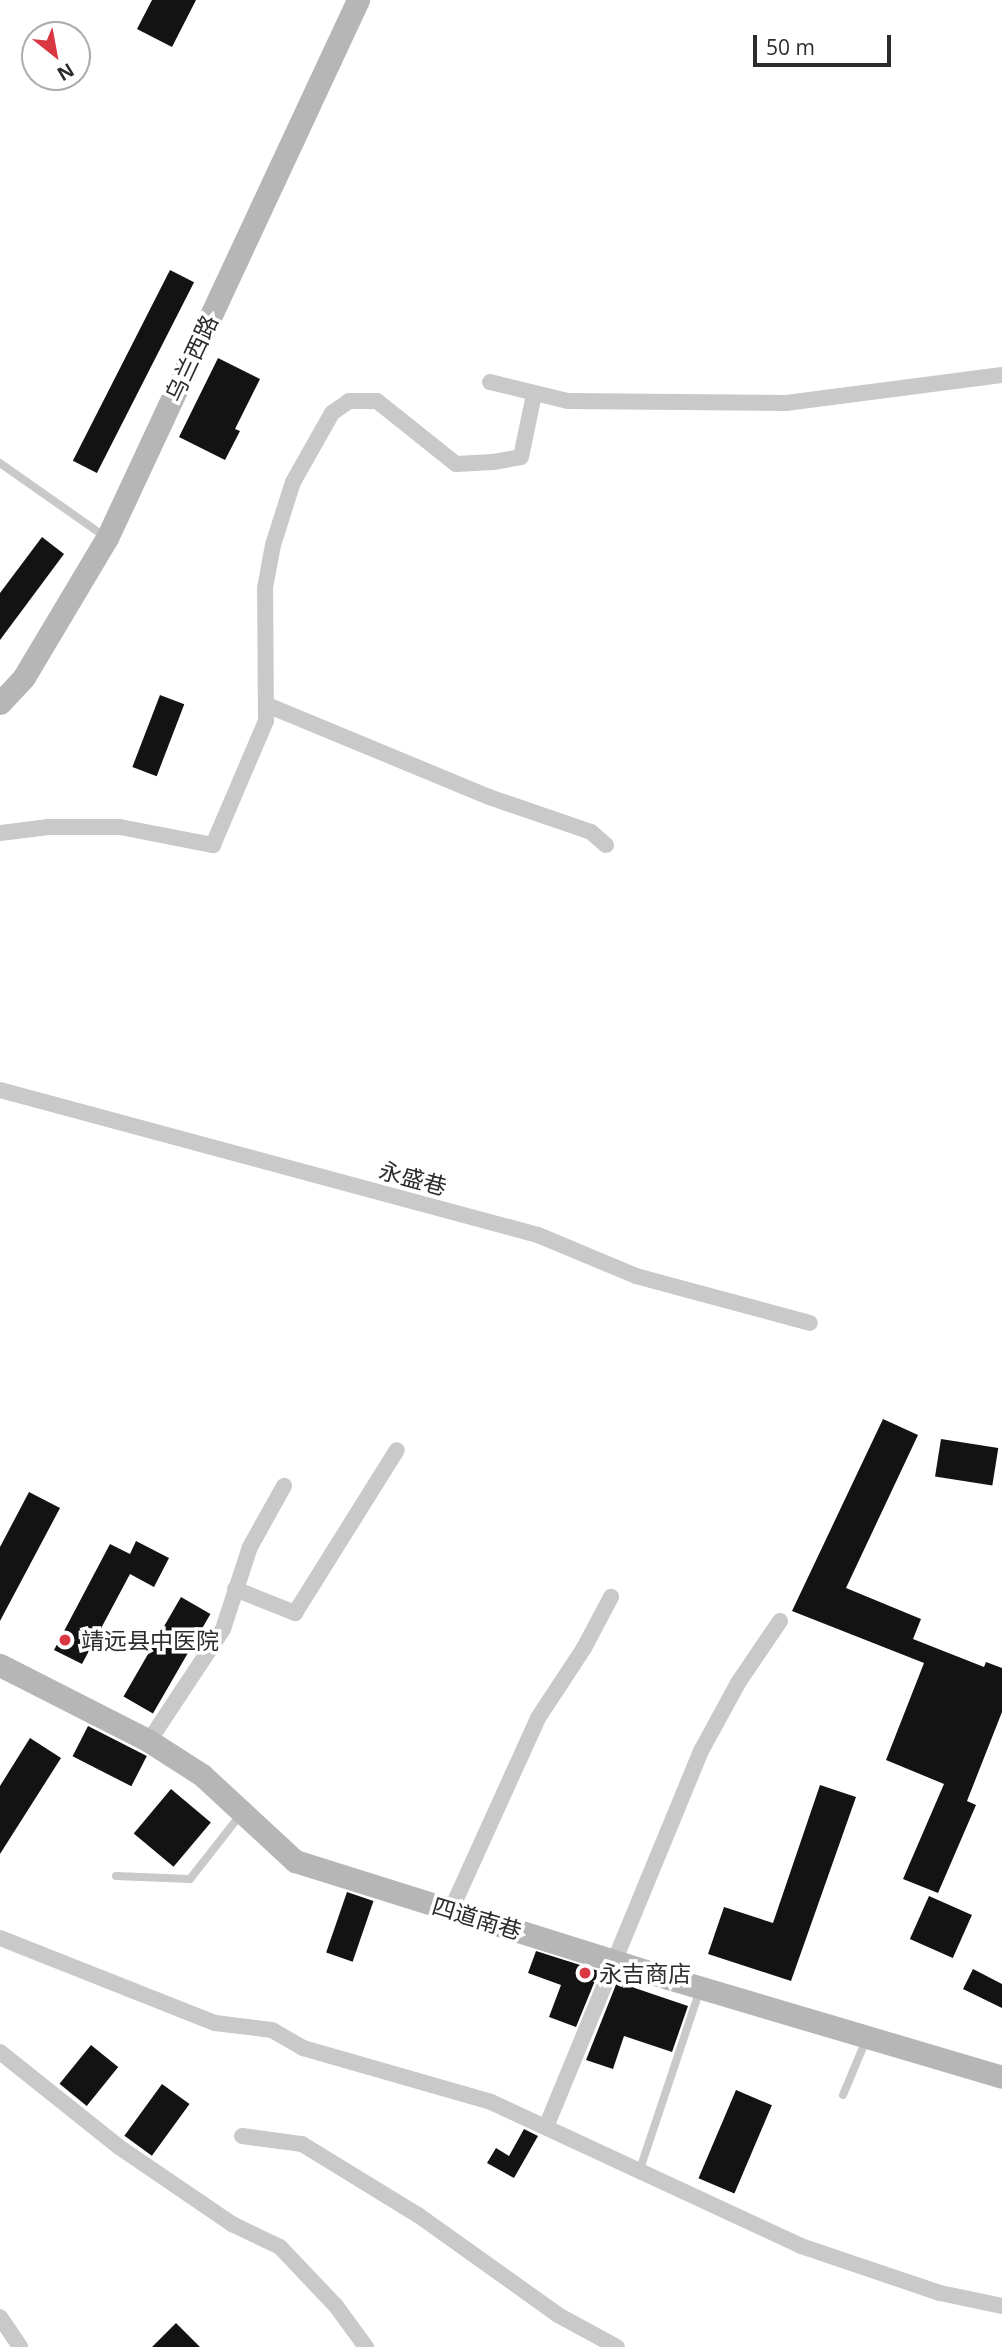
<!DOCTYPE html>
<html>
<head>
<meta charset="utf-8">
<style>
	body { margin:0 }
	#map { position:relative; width:1002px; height:2347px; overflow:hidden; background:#fff; font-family:"Open Sans","Noto Sans SC",sans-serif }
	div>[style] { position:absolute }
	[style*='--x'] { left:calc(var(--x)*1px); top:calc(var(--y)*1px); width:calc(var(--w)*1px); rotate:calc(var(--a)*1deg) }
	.building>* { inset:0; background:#131313; transform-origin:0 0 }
	.lane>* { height:8px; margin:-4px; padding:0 4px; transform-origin:4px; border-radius:4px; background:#c9c9c9 }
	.street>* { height:16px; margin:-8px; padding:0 8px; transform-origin:8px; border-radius:8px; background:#c9c9c9 }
	.secondary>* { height:23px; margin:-11.5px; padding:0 11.5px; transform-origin:11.5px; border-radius:11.5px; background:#b6b6b6 }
	.dots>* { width:19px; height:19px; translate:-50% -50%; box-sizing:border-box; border:4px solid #fff; border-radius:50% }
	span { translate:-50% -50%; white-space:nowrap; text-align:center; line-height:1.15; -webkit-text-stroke:7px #fff; paint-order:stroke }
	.street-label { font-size:23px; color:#2c2c2c }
	.poi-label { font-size:23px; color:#2c2c2c }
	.left { translate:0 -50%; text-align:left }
	.north { position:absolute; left:21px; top:21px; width:70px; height:70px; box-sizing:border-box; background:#fff; border:2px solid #ababab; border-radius:50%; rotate:149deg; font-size:19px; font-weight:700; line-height:28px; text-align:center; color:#2c2c2c }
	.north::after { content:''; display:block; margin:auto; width:24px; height:32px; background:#d93843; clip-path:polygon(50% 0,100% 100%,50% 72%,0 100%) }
	.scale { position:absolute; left:753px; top:35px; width:138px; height:32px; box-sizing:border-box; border:4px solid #2c2c2c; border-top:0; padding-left:9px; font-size:21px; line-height:24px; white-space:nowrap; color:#2c2c2c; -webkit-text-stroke:5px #fff; paint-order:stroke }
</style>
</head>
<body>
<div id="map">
	<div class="building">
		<i style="clip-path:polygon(152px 0,196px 0,172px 47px,137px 29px)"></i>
		<i style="left:170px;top:270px;width:27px;height:214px;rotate:27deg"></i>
		<i style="clip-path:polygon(218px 358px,260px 379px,235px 429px,240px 431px,225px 460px,179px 437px)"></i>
		<i style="clip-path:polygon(42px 537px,64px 554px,0 640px,0 593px)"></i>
		<i style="left:160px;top:695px;width:26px;height:77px;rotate:21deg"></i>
		<i style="clip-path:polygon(883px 1419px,918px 1435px,846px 1588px,921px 1619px,913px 1639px,984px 1667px,986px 1662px,1002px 1668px,1002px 1712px,967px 1801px,976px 1805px,938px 1893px,903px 1879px,944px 1784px,886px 1760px,924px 1663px,792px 1611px)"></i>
		<i style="left:941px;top:1439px;width:58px;height:38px;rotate:9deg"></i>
		<i style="clip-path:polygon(29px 1492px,60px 1508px,0 1621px,0 1547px)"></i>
		<i style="clip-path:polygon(136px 1541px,169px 1558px,154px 1587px,130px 1574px,82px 1664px,54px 1650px,110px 1544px,130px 1554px)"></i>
		<i style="left:181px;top:1597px;width:34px;height:115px;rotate:30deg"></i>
		<i style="left:88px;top:1726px;width:66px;height:34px;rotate:27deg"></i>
		<i style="clip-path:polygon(30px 1738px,61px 1758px,0 1854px,0 1786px)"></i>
		<i style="clip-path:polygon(820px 1785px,856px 1797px,791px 1981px,708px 1954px,724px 1907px,773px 1923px)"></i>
		<i style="left:171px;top:1789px;width:52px;height:58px;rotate:40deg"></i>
		<i style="left:347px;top:1892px;width:28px;height:64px;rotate:19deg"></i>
		<i style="left:929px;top:1896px;width:47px;height:47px;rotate:24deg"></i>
		<i style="clip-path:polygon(536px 1951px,599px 1971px,576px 2027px,549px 2017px,561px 1985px,528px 1973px)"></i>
		<i style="clip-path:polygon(973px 1969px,1002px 1984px,1002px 2008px,963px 1989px)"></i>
		<i style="clip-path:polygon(617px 1982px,688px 2006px,672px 2052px,624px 2036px,613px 2069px,586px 2060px)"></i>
		<i style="left:91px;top:2045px;width:35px;height:50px;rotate:39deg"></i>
		<i style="left:162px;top:2084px;width:34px;height:64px;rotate:36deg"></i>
		<i style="left:736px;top:2090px;width:39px;height:96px;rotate:23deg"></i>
		<i style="clip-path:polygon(524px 2129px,538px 2136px,514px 2178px,487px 2163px,496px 2148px,509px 2156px)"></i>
		<i style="clip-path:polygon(176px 2323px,200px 2347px,152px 2347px)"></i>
	</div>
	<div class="lane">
		<i style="--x:0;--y:463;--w:127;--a:35.1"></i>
		<i style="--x:116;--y:1876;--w:74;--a:2.3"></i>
		<i style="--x:190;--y:1879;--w:83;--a:-51.9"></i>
		<i style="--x:843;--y:2095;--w:60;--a:-67.3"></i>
		<i style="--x:640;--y:2169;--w:189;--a:-71.5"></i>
	</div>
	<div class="street">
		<i style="--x:490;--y:382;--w:80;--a:13.7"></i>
		<i style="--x:568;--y:401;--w:218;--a:0.5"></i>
		<i style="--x:786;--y:403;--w:218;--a:-7.4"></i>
		<i style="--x:267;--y:705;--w:240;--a:22.5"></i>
		<i style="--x:489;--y:797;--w:108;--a:18.9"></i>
		<i style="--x:591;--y:832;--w:20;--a:41"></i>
		<i style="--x:0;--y:833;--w:49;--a:-7"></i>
		<i style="--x:49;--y:827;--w:71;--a:0"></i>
		<i style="--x:120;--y:827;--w:95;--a:11"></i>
		<i style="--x:213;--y:845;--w:135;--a:-66.9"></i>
		<i style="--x:266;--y:721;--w:133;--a:-90.4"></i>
		<i style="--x:265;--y:588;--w:44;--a:-79.5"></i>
		<i style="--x:273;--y:545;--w:66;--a:-72.4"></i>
		<i style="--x:293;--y:482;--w:79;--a:-60.5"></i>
		<i style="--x:332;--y:413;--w:21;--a:-35"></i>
		<i style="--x:349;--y:401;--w:28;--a:0"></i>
		<i style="--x:377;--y:401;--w:101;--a:38.6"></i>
		<i style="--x:456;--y:464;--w:37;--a:-3"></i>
		<i style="--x:493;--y:462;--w:28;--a:-10"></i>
		<i style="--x:521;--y:457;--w:64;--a:-78.3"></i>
		<i style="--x:0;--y:1090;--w:557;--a:15.08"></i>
		<i style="--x:538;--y:1235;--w:106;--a:22.7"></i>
		<i style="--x:636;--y:1276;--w:180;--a:15.1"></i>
		<i style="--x:235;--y:1589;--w:65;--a:21.8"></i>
		<i style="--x:295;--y:1613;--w:192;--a:-58"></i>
		<i style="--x:149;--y:1741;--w:134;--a:-56.5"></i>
		<i style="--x:223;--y:1629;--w:86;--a:-71.8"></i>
		<i style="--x:250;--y:1547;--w:70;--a:-60.9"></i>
		<i style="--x:451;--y:1910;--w:211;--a:-65.6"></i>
		<i style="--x:538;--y:1718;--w:84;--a:-56.7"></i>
		<i style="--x:584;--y:1648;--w:58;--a:-62.1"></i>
		<i style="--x:0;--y:1938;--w:231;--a:21.6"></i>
		<i style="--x:215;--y:2023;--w:57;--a:7"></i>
		<i style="--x:272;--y:2030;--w:36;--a:30"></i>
		<i style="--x:303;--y:2048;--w:196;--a:16"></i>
		<i style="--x:491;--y:2102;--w:342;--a:24.9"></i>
		<i style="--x:801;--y:2246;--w:147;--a:18.7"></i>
		<i style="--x:940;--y:2293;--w:63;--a:11.8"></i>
		<i style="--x:0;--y:2052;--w:152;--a:38.6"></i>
		<i style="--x:119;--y:2147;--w:137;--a:34.3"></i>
		<i style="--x:232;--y:2224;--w:53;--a:25.6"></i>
		<i style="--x:280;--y:2247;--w:81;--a:46.5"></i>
		<i style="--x:336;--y:2306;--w:51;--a:53.8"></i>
		<i style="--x:546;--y:2127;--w:407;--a:-67.6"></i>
		<i style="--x:701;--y:1751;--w:77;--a:-61.4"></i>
		<i style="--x:738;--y:1683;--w:75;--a:-55.9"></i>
		<i style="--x:242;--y:2136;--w:61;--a:7.6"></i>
		<i style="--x:302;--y:2144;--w:136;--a:31.5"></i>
		<i style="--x:418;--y:2215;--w:172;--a:35.5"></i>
		<i style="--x:558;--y:2315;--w:67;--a:28.5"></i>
		<i style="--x:0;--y:2317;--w:36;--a:56"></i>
	</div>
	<div class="secondary">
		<i style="--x:0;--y:703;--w:35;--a:-47"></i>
		<i style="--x:24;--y:677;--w:162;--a:-59.2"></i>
		<i style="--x:107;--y:538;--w:594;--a:-64.99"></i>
		<i style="--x:0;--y:1665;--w:167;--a:27"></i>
		<i style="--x:149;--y:1741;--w:63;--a:32.7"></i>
		<i style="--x:202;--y:1775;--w:127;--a:42.8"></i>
		<i style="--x:295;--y:1861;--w:391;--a:17.4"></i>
		<i style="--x:668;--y:1978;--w:348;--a:16.5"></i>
	</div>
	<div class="dots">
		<i style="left:65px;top:1640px;background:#d93843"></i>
		<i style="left:585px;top:1973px;background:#d93843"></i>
	</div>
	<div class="street-label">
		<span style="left:191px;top:358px;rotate:-65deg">乌兰西路</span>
		<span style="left:413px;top:1178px;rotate:15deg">永盛巷</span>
		<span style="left:477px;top:1918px;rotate:17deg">四道南巷</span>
	</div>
	<div class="poi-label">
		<span class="left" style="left:81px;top:1640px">靖远县中医院</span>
		<span class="left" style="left:599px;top:1973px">永吉商店</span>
	</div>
	<div class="north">N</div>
	<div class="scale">50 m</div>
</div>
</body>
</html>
